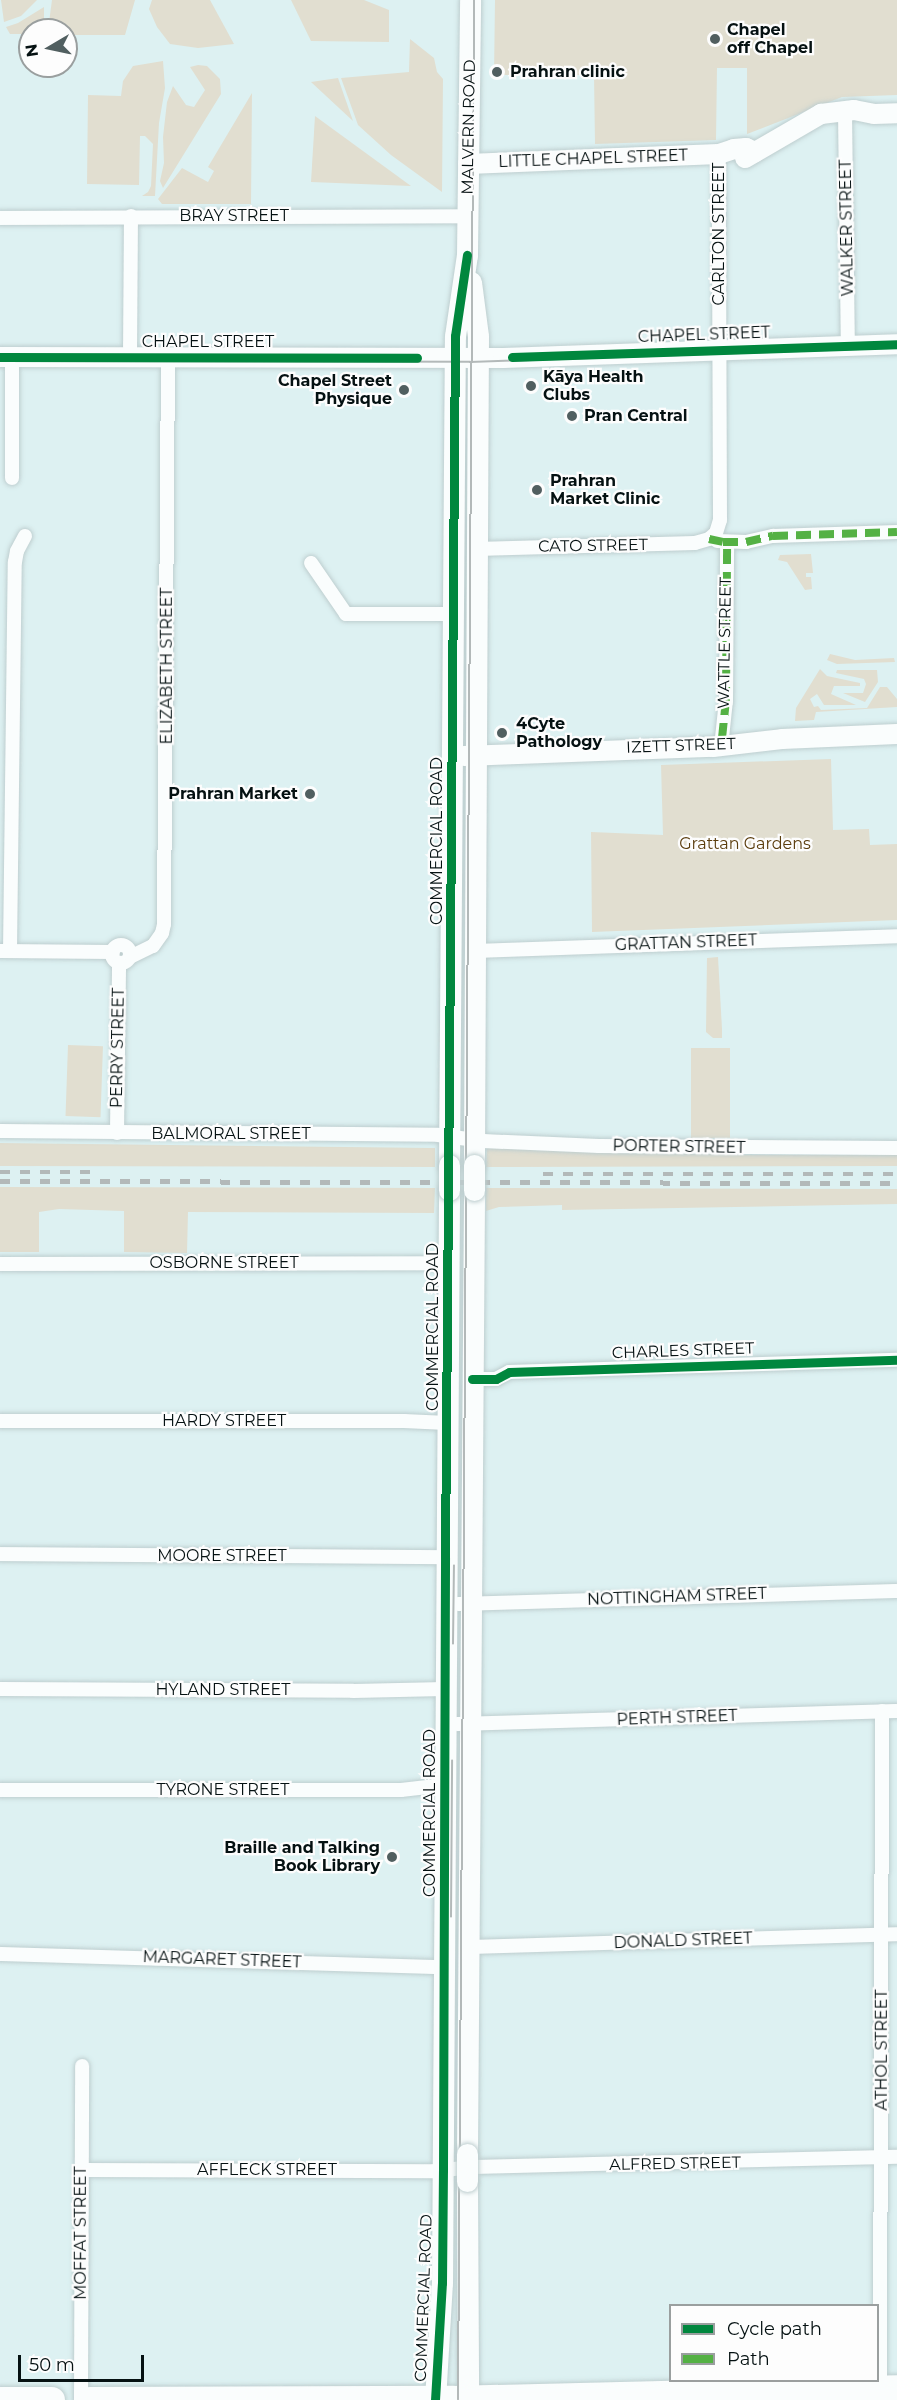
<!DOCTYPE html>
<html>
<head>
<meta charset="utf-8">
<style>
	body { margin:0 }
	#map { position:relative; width:897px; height:2400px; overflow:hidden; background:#ddf1f2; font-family:Montserrat,sans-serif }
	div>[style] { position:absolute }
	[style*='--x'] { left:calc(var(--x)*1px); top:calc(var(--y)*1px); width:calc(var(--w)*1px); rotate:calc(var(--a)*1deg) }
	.green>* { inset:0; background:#e1ded0; transform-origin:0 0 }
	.roads { filter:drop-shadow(0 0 2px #bececf) drop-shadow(0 0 2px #bececf) }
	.street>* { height:14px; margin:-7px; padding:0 7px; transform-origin:7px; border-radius:7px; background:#fafdfd }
	.street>.ring { margin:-7px; padding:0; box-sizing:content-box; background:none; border:14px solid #fafdfd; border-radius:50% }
	.secondary>* { height:20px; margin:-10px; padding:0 10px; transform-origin:10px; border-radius:10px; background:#fafdfd }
	.primary>* { height:21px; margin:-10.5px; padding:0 10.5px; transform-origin:10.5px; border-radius:10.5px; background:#fafdfd }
	.highway>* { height:26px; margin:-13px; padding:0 13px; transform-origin:13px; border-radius:13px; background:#fafdfd }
	.tram>* { height:1.5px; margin:-0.75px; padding:0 0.75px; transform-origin:0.75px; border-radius:0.75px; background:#b3b9b9 }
	.rail>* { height:4.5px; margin-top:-2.25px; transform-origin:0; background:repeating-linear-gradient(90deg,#b3b9b9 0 10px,transparent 0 20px) }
	.bridges { filter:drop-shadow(0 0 2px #bececf) drop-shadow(0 0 2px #bececf) }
	.primary-bridge>* { height:21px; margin:-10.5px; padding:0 10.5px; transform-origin:10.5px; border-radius:10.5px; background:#fafdfd }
	.quiet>* { height:8px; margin-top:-4px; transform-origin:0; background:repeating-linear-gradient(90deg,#54b144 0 15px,transparent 0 23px) }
	.cycleway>* { height:9px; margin:-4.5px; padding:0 4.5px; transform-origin:4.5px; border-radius:4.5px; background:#00873e }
	.dots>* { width:16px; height:16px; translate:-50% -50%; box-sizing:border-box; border:3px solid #fdfdfd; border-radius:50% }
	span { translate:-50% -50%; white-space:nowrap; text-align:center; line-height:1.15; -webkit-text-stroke:4.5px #fdfdfd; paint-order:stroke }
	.poi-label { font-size:16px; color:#051112; font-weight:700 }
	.left { translate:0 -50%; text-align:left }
	.right { translate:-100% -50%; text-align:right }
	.street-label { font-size:16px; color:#051112 }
	.park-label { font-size:16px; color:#5b3d0d }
	.legend { position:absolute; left:669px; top:2304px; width:210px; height:78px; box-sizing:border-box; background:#fdfdfd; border:2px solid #9a9f9f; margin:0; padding:8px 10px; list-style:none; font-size:18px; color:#051112 }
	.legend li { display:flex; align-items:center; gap:12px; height:30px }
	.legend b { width:30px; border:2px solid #9a9f9f }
	.north { position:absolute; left:18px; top:18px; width:60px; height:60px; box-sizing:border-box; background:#fdfdfd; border:2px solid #9a9f9f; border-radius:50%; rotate:261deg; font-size:16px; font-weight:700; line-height:24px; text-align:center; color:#051112 }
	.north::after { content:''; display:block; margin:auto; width:21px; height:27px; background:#515f60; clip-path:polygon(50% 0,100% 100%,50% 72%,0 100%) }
	.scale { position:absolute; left:18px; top:2355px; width:126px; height:27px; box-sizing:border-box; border:3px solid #051112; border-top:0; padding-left:8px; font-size:18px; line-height:21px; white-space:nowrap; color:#051112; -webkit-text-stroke:4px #fdfdfd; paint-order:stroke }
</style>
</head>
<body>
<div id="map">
	<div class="green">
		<i style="clip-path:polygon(1px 0,37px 0,21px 16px,4px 22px)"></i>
		<i style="clip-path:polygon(52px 0,135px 0,125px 35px,66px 35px,66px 30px,48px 30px)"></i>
		<i style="clip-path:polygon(152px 0,210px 0,234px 44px,198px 48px,170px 44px,157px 27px,149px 9px)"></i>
		<i style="clip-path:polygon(291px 0,364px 0,389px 10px,389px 42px,311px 41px)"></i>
		<i style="clip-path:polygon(495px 0,897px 0,897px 95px,842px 97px,747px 134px,747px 68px,717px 68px,716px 140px,595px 144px,594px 75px,494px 75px)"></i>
		<i style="clip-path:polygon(44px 7px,44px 30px,30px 30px,30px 34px,10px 34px,6px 27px,18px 23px)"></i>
		<i style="clip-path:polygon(410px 39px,434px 58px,437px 72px,443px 79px,442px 192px,391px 155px,358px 125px,341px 78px,409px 72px)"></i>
		<i style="clip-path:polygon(163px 61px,165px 88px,159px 123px,155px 196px,142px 196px,148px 192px,151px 186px,153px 144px,145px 136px,140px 136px,139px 185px,87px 184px,88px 95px,121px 96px,123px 81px,133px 66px)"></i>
		<i style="clip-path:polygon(198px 65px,207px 66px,220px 79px,221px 94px,163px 188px,160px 181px,164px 163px,163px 137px,167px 102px,173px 86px,186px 105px,194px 107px,205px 90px,190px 67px)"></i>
		<i style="clip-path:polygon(338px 78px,353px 121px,311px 82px)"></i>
		<i style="clip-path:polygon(252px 93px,251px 204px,162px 204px,158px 199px,182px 168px,208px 182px,214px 171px,208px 167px)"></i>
		<i style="clip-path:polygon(315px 116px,411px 186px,311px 182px)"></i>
		<i style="clip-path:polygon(811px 554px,813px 573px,806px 573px,806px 577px,811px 577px,812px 589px,805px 590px,787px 562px,778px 560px,780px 555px)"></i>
		<i style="clip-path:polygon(830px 654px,855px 660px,894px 658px,895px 662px,837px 664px,827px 660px)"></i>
		<i style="clip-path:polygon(820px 669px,827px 676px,860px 683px,860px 686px,834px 686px,831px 694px,856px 705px,824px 705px,817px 694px,810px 699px,814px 707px,818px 706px,821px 710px,867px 708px,880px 687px,887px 687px,897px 699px,897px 707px,816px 712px,814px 720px,795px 721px,796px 708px)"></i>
		<i style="clip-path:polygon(837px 670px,877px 670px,878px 682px,865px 702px,843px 693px,863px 693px,866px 684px,864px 679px,836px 673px)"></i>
		<i style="clip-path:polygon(831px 759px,833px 830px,869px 829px,870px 845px,897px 844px,897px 920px,592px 932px,591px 832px,663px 835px,661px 765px)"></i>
		<i style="clip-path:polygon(718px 957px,722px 1029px,722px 1038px,713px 1038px,706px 1032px,707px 958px)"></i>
		<i style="left:68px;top:1045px;width:35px;height:71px;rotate:2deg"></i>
		<i style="left:730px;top:1048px;width:90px;height:39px;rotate:90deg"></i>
		<i style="clip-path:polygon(0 1143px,435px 1148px,435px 1167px,0 1166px)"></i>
		<i style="clip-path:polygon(487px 1148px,753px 1155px,897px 1155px,897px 1166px,486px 1167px)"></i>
		<i style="clip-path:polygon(0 1187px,435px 1188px,434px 1213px,188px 1212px,187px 1253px,124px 1252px,124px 1211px,59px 1209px,39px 1212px,39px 1252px,0 1252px)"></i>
		<i style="clip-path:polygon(486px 1188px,897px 1189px,897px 1204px,562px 1210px,562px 1205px,499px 1207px,486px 1211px)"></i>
	</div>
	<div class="roads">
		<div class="street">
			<i style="--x:845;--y:111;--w:235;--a:89.3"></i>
			<i style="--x:0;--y:218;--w:468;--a:-0.2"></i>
			<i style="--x:130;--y:357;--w:141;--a:-89.6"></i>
			<i style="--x:12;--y:478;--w:121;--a:-90"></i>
			<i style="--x:717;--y:541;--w:29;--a:2"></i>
			<i style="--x:746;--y:542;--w:28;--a:-13"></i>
			<i style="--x:773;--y:536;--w:124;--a:-1.8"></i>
			<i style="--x:476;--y:549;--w:219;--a:-1.6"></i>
			<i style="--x:695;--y:543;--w:15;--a:-16"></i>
			<i style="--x:709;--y:539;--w:9;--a:-41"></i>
			<i style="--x:716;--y:533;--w:14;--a:-73"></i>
			<i style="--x:720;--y:520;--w:366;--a:-90.2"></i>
			<i style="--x:311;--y:563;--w:62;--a:55.5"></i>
			<i style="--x:346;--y:614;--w:108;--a:0"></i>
			<i style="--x:722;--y:738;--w:36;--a:-84"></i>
			<i style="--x:726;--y:702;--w:155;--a:-89.6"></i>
			<i class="ring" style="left:112px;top:945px;width:4px;height:4px"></i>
			<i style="--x:0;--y:951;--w:113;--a:0.5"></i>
			<i style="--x:10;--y:951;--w:389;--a:-89.3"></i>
			<i style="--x:15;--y:562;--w:11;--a:-80"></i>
			<i style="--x:17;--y:551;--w:17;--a:-62"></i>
			<i style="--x:475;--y:951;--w:422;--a:-2"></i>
			<i style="--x:130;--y:957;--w:25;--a:-26"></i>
			<i style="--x:153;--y:946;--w:16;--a:-55"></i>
			<i style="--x:162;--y:933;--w:9;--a:-77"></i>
			<i style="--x:164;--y:924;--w:567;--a:-89.6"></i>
			<i style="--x:0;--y:1131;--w:438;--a:0.5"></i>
			<i style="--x:438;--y:1135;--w:45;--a:7.6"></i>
			<i style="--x:483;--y:1141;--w:116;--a:2.5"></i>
			<i style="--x:599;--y:1146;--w:298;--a:0.4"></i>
			<i style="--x:117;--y:1133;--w:170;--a:-89.3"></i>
			<i style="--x:0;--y:1264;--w:448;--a:-0.1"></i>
			<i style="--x:472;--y:1379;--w:24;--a:0"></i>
			<i style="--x:496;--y:1379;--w:15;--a:-28"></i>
			<i style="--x:509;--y:1372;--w:388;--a:-1.8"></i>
			<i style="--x:0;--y:1421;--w:404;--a:0"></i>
			<i style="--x:404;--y:1421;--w:43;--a:2.7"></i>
			<i style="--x:0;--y:1554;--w:445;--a:0.4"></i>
			<i style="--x:458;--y:1604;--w:439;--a:-1.7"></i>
			<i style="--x:0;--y:1689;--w:353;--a:0.3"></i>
			<i style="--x:353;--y:1691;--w:92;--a:-1.2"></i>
			<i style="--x:457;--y:1724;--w:440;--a:-1.7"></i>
			<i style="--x:0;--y:1790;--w:401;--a:0"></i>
			<i style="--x:401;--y:1790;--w:44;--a:-6.5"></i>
			<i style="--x:469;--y:1947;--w:428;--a:-1.7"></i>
			<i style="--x:0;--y:1954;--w:444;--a:1.7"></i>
			<i style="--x:81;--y:2170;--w:354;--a:0.2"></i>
			<i style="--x:435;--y:2171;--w:38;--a:-6"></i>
			<i style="--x:473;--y:2167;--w:424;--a:-1.4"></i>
			<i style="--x:880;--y:2388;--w:677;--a:-89.83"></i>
			<i style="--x:81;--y:2400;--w:334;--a:-89.8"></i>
		</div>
		<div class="secondary">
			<i style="--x:745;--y:158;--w:88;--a:-30.1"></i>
			<i style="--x:821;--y:114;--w:33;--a:-7"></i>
			<i style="--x:854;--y:110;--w:20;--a:11"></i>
			<i style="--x:874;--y:114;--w:23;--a:-2"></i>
			<i style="--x:468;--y:164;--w:251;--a:-2.3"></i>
			<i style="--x:719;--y:154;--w:16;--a:-18"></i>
			<i style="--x:734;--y:149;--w:12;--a:-5"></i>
			<i style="--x:746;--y:148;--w:10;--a:24"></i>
			<i style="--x:0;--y:357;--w:503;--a:0.11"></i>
			<i style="--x:503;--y:358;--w:394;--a:-2"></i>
			<i style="--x:464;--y:756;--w:249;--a:-2.1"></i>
			<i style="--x:713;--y:747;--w:69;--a:-6.6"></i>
			<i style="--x:782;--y:739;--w:115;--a:-2.5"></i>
		</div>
		<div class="primary">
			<i style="--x:471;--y:282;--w:54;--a:82.6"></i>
			<i style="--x:478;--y:336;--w:829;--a:90.28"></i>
			<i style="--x:449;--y:1165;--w:829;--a:-89.59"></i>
			<i style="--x:455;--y:336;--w:82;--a:-81.6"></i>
			<i style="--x:467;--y:255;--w:255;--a:-89.3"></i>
			<i style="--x:467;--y:2154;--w:964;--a:-89.58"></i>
			<i style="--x:467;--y:2181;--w:219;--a:89.7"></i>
			<i style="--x:435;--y:2400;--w:117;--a:-86.6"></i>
			<i style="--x:442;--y:2283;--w:1093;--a:-89.63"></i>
		</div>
		<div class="highway">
			<i style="--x:0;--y:2400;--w:52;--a:0"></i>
			<i style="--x:90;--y:2400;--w:363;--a:-0.2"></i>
			<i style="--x:453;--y:2399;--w:444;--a:-1.4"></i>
		</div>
	</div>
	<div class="tram">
		<i style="--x:0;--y:361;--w:470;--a:0.1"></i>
		<i style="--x:470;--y:362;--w:427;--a:-1.9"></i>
		<i style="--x:453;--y:1644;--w:78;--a:-89.3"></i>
		<i style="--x:451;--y:1917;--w:156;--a:-89.6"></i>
		<i style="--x:458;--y:2400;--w:2400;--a:-89.62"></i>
	</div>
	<div class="rail">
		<i style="--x:0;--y:1172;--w:96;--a:0"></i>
		<i style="--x:543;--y:1174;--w:354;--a:0"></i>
		<i style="--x:0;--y:1181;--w:897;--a:0.13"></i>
	</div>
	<div class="bridges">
		<div class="primary-bridge">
			<i style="--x:474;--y:1165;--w:25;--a:90"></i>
			<i style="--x:449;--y:1190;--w:25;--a:-90"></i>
			<i style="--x:467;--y:2181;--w:27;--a:-90"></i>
		</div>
	</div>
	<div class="quiet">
		<i style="--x:709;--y:539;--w:14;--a:12"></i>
		<i style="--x:723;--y:542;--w:23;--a:0"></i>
		<i style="--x:746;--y:542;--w:28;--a:-13"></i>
		<i style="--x:773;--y:536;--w:124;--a:-1.8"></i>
		<i style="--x:722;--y:738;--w:36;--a:-84"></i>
		<i style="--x:726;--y:702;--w:155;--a:-89.6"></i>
	</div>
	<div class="cycleway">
		<i style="--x:0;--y:357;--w:417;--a:0.1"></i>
		<i style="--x:512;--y:357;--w:385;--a:-1.9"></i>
		<i style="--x:472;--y:1379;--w:24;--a:0"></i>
		<i style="--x:496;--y:1379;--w:15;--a:-28"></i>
		<i style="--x:509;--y:1372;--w:388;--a:-1.8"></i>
		<i style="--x:435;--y:2400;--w:117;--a:-86.6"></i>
		<i style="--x:442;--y:2283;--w:113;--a:-89.5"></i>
		<i style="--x:443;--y:2170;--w:613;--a:-89.81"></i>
		<i style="--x:445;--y:1557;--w:1221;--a:-89.53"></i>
		<i style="--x:455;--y:336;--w:82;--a:-81.6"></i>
	</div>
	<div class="dots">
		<i style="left:715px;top:39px;background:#515f60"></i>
		<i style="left:497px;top:72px;background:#515f60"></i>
		<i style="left:531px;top:386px;background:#515f60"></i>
		<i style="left:404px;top:390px;background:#515f60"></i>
		<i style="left:572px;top:416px;background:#515f60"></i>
		<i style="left:537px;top:490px;background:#515f60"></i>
		<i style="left:502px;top:733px;background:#515f60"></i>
		<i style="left:310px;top:794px;background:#515f60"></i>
		<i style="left:392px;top:1857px;background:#515f60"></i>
	</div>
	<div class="poi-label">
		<span class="left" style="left:727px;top:39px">Chapel<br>off Chapel</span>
		<span class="left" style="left:510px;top:72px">Prahran clinic</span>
		<span class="left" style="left:543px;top:386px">Kāya Health<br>Clubs</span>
		<span class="right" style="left:392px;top:390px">Chapel Street<br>Physique</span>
		<span class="left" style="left:584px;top:416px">Pran Central</span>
		<span class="left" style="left:550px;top:490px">Prahran<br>Market Clinic</span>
		<span class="left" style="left:516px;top:733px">4Cyte<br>Pathology</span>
		<span class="right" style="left:298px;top:794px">Prahran Market</span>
		<span class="right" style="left:380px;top:1857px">Braille and Talking<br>Book Library</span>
	</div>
	<div class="street-label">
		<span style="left:469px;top:127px;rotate:-89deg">MALVERN ROAD</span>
		<span style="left:593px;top:159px;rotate:-2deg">LITTLE CHAPEL STREET</span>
		<span style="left:234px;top:216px">BRAY STREET</span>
		<span style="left:847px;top:228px;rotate:-91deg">WALKER STREET</span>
		<span style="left:719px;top:234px;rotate:-90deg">CARLTON STREET</span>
		<span style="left:704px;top:335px;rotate:-2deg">CHAPEL STREET</span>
		<span style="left:208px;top:342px">CHAPEL STREET</span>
		<span style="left:593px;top:546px;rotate:-1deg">CATO STREET</span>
		<span style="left:725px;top:643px;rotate:-89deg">WATTLE STREET</span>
		<span style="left:167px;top:666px;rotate:-90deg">ELIZABETH STREET</span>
		<span style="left:681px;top:746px;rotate:-2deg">IZETT STREET</span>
		<span style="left:437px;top:841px;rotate:-90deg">COMMERCIAL ROAD</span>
		<span style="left:686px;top:943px;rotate:-2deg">GRATTAN STREET</span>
		<span style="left:118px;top:1048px;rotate:-89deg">PERRY STREET</span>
		<span style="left:231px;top:1134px">BALMORAL STREET</span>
		<span style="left:679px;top:1147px;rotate:1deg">PORTER STREET</span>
		<span style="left:224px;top:1263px">OSBORNE STREET</span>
		<span style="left:433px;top:1327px;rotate:-90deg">COMMERCIAL ROAD</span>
		<span style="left:683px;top:1351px;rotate:-2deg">CHARLES STREET</span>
		<span style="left:224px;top:1421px">HARDY STREET</span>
		<span style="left:222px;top:1556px">MOORE STREET</span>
		<span style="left:677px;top:1597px;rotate:-2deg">NOTTINGHAM STREET</span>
		<span style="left:223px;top:1690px">HYLAND STREET</span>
		<span style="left:677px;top:1718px;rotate:-2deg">PERTH STREET</span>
		<span style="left:223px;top:1790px">TYRONE STREET</span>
		<span style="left:430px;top:1813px;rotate:-90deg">COMMERCIAL ROAD</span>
		<span style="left:683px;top:1941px;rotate:-2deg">DONALD STREET</span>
		<span style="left:222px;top:1960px;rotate:2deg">MARGARET STREET</span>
		<span style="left:882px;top:2050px;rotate:-90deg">ATHOL STREET</span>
		<span style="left:675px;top:2164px;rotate:-1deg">ALFRED STREET</span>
		<span style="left:267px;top:2170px">AFFLECK STREET</span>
		<span style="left:81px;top:2233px;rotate:-90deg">MOFFAT STREET</span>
		<span style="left:424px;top:2298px;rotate:-88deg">COMMERCIAL ROAD</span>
	</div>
	<div class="park-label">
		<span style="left:745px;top:844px">Grattan Gardens</span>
	</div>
	<ul class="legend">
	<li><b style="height:8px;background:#00873e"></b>Cycle path</li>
	<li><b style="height:8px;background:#54b144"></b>Path</li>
	</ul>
	<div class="north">N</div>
	<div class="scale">50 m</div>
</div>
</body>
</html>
